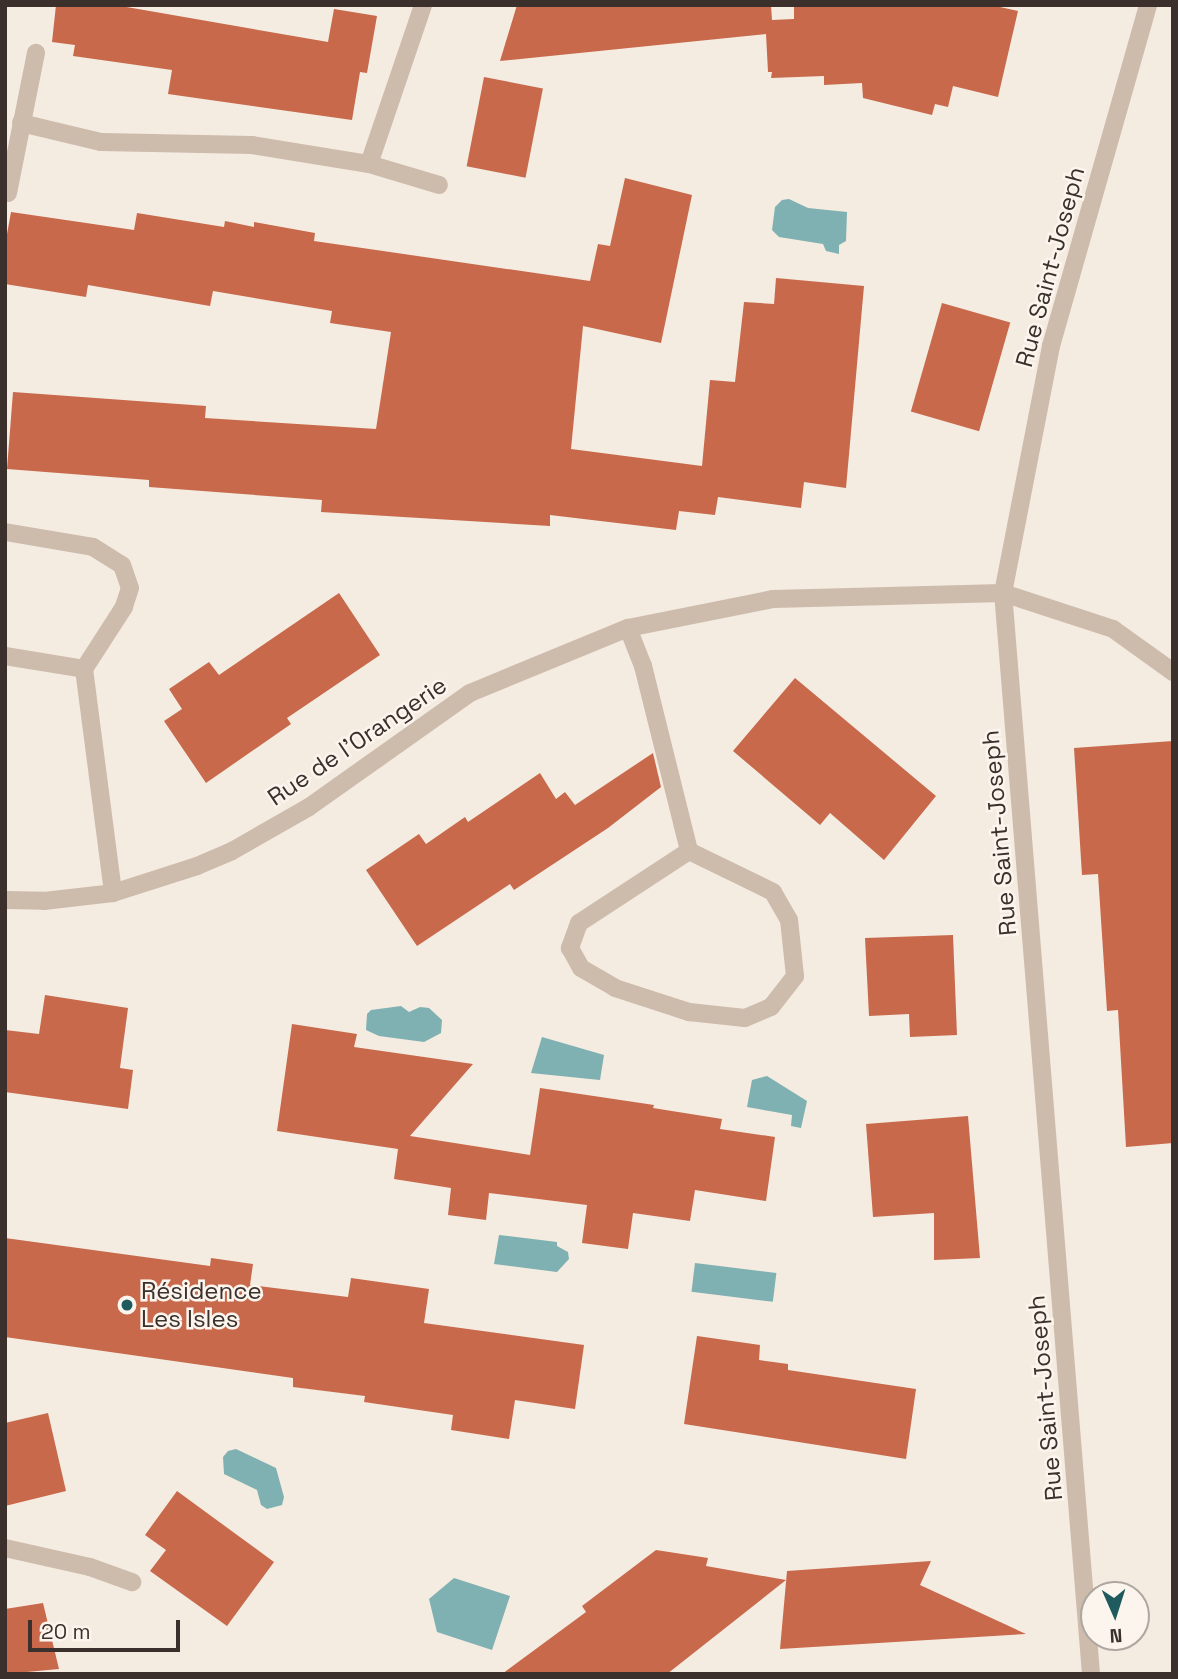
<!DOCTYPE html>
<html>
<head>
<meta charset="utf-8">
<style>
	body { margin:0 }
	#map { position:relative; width:1178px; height:1679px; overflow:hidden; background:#f4ebe1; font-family:"Space Grotesk",sans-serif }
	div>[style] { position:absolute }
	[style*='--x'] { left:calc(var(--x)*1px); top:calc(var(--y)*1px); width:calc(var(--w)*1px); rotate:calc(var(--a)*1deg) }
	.water>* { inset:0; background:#7fb0b2; transform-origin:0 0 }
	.building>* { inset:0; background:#c8694b; transform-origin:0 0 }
	.lane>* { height:18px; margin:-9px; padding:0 9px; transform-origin:9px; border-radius:9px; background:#cdbbac }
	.street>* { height:18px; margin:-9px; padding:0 9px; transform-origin:9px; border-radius:9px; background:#cdbbac }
	.dots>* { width:19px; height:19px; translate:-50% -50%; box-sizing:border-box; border:4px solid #fbf5ee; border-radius:50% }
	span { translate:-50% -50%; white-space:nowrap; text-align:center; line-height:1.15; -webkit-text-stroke:5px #fbf5ee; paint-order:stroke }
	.street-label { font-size:24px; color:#3b302b }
	.poi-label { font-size:24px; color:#3b302b }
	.left { translate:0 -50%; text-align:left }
	.frame { position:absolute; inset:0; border:7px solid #3b302b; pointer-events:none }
	.north { position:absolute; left:1080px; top:1581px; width:70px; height:70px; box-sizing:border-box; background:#fbf5ee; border:2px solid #aea6a0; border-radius:50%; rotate:177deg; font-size:19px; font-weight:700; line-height:28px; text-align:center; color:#3b302b }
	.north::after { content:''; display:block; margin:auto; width:24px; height:32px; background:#1f5a5e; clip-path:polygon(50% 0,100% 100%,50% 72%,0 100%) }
	.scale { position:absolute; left:28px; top:1620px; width:152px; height:32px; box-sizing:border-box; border:4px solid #3b302b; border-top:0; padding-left:9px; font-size:21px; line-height:24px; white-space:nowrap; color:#3b302b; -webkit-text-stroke:5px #fbf5ee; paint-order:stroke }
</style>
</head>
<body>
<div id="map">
	<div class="water">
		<i style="clip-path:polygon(789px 199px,808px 208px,847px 212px,846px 241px,839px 245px,839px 254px,826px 251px,823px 244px,779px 237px,772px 230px,775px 207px,782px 200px)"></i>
		<i style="clip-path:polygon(401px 1006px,409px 1012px,420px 1007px,429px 1008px,442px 1020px,441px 1033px,424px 1042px,379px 1036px,366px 1030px,367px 1014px,371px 1010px)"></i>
		<i style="clip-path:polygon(542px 1037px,604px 1055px,600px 1080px,531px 1073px)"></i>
		<i style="clip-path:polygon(767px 1076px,807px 1101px,801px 1128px,791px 1126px,792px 1115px,747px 1107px,752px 1080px)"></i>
		<i style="clip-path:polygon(499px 1235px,557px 1242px,557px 1246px,568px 1252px,569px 1259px,557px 1272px,494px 1264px)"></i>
		<i style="left:695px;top:1263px;width:82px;height:29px;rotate:7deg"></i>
		<i style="clip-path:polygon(236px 1449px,276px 1468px,284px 1497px,282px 1505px,267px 1509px,261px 1505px,257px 1490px,224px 1474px,223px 1457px,228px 1451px)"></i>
		<i style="clip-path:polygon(454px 1578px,510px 1596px,492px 1650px,437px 1632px,429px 1599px)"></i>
	</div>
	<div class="building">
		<i style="clip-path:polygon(56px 5px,115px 5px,328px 42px,334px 9px,377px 16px,367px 73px,360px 72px,352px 120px,168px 94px,172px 70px,73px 56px,75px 45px,52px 42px)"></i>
		<i style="clip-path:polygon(517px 5px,771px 5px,772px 20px,794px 19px,794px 5px,991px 5px,1018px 11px,998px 97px,953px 86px,948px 107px,935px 104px,932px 115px,863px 98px,862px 83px,824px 85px,824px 76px,771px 78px,772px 72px,768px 72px,766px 34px,500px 61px)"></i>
		<i style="left:484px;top:77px;width:60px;height:91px;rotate:11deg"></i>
		<i style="clip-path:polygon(625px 178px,692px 195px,661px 343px,583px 326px,571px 449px,702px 466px,710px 380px,735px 382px,744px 302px,774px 304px,776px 278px,864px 286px,846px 488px,804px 482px,801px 508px,718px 497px,715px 515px,679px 511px,676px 530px,550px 515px,550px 526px,321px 512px,322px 500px,149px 487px,149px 480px,7px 469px,13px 392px,206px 406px,205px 418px,376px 429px,391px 332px,330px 323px,332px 311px,213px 291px,210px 306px,88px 285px,86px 297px,5px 284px,5px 245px,11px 212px,134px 230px,137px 213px,224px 227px,225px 221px,254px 227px,254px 222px,315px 233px,314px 241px,590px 281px,598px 244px,610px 246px)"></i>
		<i style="left:942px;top:303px;width:71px;height:113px;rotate:16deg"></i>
		<i style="clip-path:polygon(339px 593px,380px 655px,287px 718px,291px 724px,206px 783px,164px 721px,182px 709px,169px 689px,209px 662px,219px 675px)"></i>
		<i style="clip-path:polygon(795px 678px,936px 796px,884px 860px,830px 813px,820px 825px,733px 751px)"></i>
		<i style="clip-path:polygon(1173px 741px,1173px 1143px,1126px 1147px,1118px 1010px,1107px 1011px,1098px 874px,1082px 875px,1074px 748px)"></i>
		<i style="clip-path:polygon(653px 753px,661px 787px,608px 828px,514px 890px,510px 884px,417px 946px,366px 870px,419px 834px,426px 844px,465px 817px,468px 822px,540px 773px,556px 799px,565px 792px,575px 805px)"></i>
		<i style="clip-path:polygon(953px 935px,957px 1035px,910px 1037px,909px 1014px,869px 1016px,865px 938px)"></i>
		<i style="clip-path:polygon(45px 995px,128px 1008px,120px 1068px,133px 1070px,128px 1109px,5px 1092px,5px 1030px,39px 1034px)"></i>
		<i style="clip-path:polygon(292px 1024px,357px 1034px,354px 1047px,473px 1064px,410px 1136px,530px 1155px,540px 1088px,654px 1105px,653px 1108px,722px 1119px,720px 1129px,775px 1137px,766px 1201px,695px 1190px,690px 1221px,633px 1213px,628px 1249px,582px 1243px,587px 1205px,489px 1193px,486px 1220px,448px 1215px,451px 1188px,394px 1179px,398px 1149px,277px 1131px)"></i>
		<i style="clip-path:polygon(968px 1116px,980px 1258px,934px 1260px,934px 1213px,873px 1217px,866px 1124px)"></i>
		<i style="clip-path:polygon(5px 1238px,210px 1266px,211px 1258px,253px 1264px,250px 1285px,348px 1297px,351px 1278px,429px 1289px,424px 1323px,584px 1345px,575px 1409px,515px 1400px,509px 1439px,451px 1430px,453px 1415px,364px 1402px,365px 1396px,293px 1387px,293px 1378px,5px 1337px)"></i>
		<i style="clip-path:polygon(697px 1336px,760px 1345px,759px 1360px,788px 1364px,788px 1370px,916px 1389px,906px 1459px,684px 1424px)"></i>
		<i style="clip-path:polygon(48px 1413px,66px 1491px,5px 1506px,5px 1423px)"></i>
		<i style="clip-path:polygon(177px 1491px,274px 1562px,227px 1626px,150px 1571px,166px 1550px,145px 1535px)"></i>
		<i style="clip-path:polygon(656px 1550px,708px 1558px,706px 1566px,786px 1580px,667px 1674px,502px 1674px,586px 1612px,582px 1606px)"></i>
		<i style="clip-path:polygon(931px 1561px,920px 1585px,1026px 1634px,780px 1649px,787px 1571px)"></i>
		<i style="clip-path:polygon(43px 1603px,59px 1669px,5px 1674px,5px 1609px)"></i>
	</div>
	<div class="lane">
		<i style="--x:8;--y:193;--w:143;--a:-78.7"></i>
		<i style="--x:5;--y:1548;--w:87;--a:12.6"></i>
		<i style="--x:90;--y:1567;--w:45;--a:19.7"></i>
	</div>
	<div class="street">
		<i style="--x:21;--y:123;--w:82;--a:13.4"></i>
		<i style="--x:101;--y:142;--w:151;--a:1.1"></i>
		<i style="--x:252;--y:145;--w:119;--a:9.2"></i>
		<i style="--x:369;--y:164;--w:73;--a:16.7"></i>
		<i style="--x:369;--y:164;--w:168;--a:-71.2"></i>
		<i style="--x:5;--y:532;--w:89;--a:9.7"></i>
		<i style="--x:93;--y:547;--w:34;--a:32"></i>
		<i style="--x:122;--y:565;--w:24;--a:71"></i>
		<i style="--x:130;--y:588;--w:20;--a:108"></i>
		<i style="--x:124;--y:607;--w:74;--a:122.8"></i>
		<i style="--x:84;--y:669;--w:226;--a:82.6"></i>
		<i style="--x:628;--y:628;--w:41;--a:68.5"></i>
		<i style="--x:643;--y:666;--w:191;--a:76"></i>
		<i style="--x:689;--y:851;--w:131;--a:146.8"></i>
		<i style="--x:579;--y:923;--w:27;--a:110"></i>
		<i style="--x:570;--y:948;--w:23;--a:61"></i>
		<i style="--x:581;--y:968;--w:39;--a:30"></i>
		<i style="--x:615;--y:988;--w:78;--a:18"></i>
		<i style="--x:689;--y:1012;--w:56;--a:6.1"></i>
		<i style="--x:745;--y:1018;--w:28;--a:-23"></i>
		<i style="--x:771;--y:1007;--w:39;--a:-52"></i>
		<i style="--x:795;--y:976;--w:56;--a:-96.1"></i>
		<i style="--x:789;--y:920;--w:32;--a:-120"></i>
		<i style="--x:773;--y:892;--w:93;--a:-154"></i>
		<i style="--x:5;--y:656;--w:80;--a:9.3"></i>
		<i style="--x:5;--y:900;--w:39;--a:1"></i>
		<i style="--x:44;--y:901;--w:69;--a:-6.6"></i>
		<i style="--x:113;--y:893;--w:88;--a:-17.8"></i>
		<i style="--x:197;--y:866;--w:38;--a:-23"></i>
		<i style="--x:232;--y:851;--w:89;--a:-29.7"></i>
		<i style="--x:309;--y:807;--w:197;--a:-35.3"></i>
		<i style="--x:470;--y:693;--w:171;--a:-22.4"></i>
		<i style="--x:628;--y:628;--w:148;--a:-11.3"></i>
		<i style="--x:773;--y:599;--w:230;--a:-1.5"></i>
		<i style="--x:1003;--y:593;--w:116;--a:18.1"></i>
		<i style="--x:1113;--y:629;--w:74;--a:35.6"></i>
		<i style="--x:1091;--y:1674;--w:1085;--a:-94.65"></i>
		<i style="--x:1003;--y:593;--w:252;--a:-79"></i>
		<i style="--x:1051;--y:346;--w:355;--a:-74.1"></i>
	</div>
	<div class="dots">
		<i style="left:127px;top:1305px;background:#1f5a5e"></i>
	</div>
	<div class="street-label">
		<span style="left:1050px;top:267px;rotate:-75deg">Rue Saint-Joseph</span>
		<span style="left:357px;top:741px;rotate:-34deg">Rue de l'Orangerie</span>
		<span style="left:999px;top:833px;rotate:-95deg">Rue Saint-Joseph</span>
		<span style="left:1045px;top:1398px;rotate:-95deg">Rue Saint-Joseph</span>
	</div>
	<div class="poi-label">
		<span class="left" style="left:141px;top:1305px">Résidence<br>Les Isles</span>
	</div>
	<div class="frame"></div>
	<div class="north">N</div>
	<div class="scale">20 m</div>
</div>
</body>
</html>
